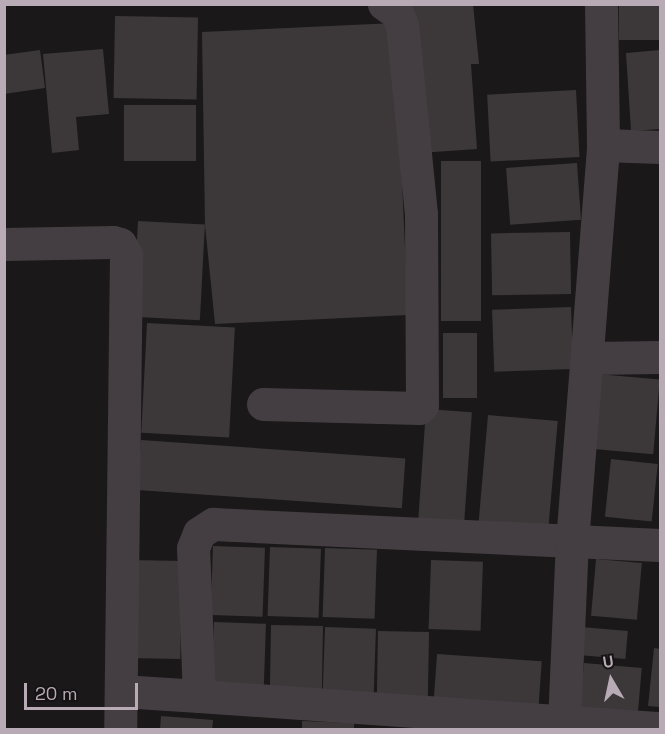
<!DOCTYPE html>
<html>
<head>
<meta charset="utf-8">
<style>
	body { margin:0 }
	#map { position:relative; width:665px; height:734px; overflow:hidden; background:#1a1819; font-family:"Space Grotesk",sans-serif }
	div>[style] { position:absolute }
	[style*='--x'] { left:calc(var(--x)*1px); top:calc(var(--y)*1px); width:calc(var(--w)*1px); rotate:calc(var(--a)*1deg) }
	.building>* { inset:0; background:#3c383a; transform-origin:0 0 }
	.minor>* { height:33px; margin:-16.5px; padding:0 16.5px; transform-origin:16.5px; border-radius:16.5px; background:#443e42 }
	span { translate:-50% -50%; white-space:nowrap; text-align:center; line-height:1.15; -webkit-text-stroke:4.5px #151314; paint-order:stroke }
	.frame { position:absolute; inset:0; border:6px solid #b9abb5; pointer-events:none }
	.north { position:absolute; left:581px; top:650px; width:60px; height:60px; -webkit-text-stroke:4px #151314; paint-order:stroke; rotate:351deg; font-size:16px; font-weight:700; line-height:24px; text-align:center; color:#b9abb5 }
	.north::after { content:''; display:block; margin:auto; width:21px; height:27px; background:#b9abb5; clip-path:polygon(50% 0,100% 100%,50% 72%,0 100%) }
	.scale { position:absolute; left:24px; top:683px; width:114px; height:27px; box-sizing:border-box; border:3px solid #b9abb5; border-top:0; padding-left:8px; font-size:18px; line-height:21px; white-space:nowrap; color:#b9abb5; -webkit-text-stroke:4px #151314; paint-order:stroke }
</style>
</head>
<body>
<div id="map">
	<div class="building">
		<i style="clip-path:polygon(408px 4px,473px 4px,479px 64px,471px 64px,477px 149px,419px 153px)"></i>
		<i style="left:619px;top:4px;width:41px;height:36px"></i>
		<i style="left:115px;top:16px;width:83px;height:82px;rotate:1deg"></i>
		<i style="clip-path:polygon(395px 23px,408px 315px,215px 324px,205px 225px,202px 32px)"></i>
		<i style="clip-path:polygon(103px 49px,109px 114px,76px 117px,79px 150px,52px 153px,43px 54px)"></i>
		<i style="clip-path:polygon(40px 50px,45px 88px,4px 94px,4px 55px)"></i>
		<i style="clip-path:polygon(660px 50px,660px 129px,631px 131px,626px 53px)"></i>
		<i style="left:576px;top:90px;width:67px;height:89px;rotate:87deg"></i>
		<i style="left:196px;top:105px;width:56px;height:72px;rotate:90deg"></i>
		<i style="left:441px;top:161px;width:40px;height:160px"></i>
		<i style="left:577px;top:163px;width:57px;height:71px;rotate:86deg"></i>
		<i style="left:138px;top:221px;width:67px;height:96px;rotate:3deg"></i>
		<i style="left:570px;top:232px;width:62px;height:79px;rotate:89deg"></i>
		<i style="left:571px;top:307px;width:62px;height:79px;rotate:88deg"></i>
		<i style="left:147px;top:323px;width:88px;height:110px;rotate:3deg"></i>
		<i style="left:443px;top:333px;width:34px;height:65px"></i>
		<i style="left:597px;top:374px;width:63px;height:75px;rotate:5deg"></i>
		<i style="left:426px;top:409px;width:46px;height:110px;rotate:4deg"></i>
		<i style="left:488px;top:415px;width:70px;height:111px;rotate:5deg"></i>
		<i style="left:141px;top:440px;width:265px;height:50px;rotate:4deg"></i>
		<i style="left:611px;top:459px;width:47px;height:58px;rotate:6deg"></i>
		<i style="left:213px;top:546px;width:52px;height:69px;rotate:2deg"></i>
		<i style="left:270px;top:547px;width:51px;height:69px;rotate:2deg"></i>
		<i style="left:325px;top:548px;width:52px;height:69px;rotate:2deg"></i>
		<i style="left:596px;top:559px;width:46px;height:57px;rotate:5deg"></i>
		<i style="left:129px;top:560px;width:53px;height:98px;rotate:1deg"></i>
		<i style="left:431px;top:560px;width:52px;height:69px;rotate:2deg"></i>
		<i style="left:214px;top:622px;width:52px;height:68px;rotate:2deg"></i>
		<i style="left:271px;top:625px;width:52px;height:68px;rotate:1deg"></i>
		<i style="left:325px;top:627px;width:51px;height:69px;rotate:2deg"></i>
		<i style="left:581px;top:627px;width:47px;height:28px;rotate:5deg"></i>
		<i style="left:378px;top:631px;width:51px;height:68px;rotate:1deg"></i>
		<i style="clip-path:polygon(654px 648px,660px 649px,660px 707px,648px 706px)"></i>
		<i style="left:437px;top:654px;width:105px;height:50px;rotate:4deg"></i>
		<i style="left:584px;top:663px;width:58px;height:47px;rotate:5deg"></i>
		<i style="clip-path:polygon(161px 716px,213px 720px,212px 730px,160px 730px)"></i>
		<i style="clip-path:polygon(302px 721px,354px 723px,354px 730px,302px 730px)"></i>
	</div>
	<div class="minor">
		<i style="--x:603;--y:145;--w:57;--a:2"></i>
		<i style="--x:4;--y:244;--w:109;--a:-1.1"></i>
		<i style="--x:113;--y:242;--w:7;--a:16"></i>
		<i style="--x:120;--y:244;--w:13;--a:61"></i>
		<i style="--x:126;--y:255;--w:475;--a:90.7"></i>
		<i style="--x:587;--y:358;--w:73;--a:-0.8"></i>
		<i style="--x:263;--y:404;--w:156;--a:1.5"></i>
		<i style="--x:419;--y:408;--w:4;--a:-45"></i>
		<i style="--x:422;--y:405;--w:191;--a:-90.3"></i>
		<i style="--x:421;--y:214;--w:190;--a:-95.7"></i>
		<i style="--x:402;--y:25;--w:13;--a:-113"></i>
		<i style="--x:397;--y:13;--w:16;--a:-145"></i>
		<i style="--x:121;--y:691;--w:78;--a:3.7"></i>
		<i style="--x:199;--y:696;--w:148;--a:-92.3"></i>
		<i style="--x:193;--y:548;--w:16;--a:-68"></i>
		<i style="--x:199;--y:533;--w:17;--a:-33"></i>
		<i style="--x:213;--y:524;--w:447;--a:2.7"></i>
		<i style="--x:199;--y:696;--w:462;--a:4"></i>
		<i style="--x:564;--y:723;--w:181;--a:-87.5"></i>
		<i style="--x:572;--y:542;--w:398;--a:-85.5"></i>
		<i style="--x:603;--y:145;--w:141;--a:-90.8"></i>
	</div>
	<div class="frame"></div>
	<div class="north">U</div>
	<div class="scale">20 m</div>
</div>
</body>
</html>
